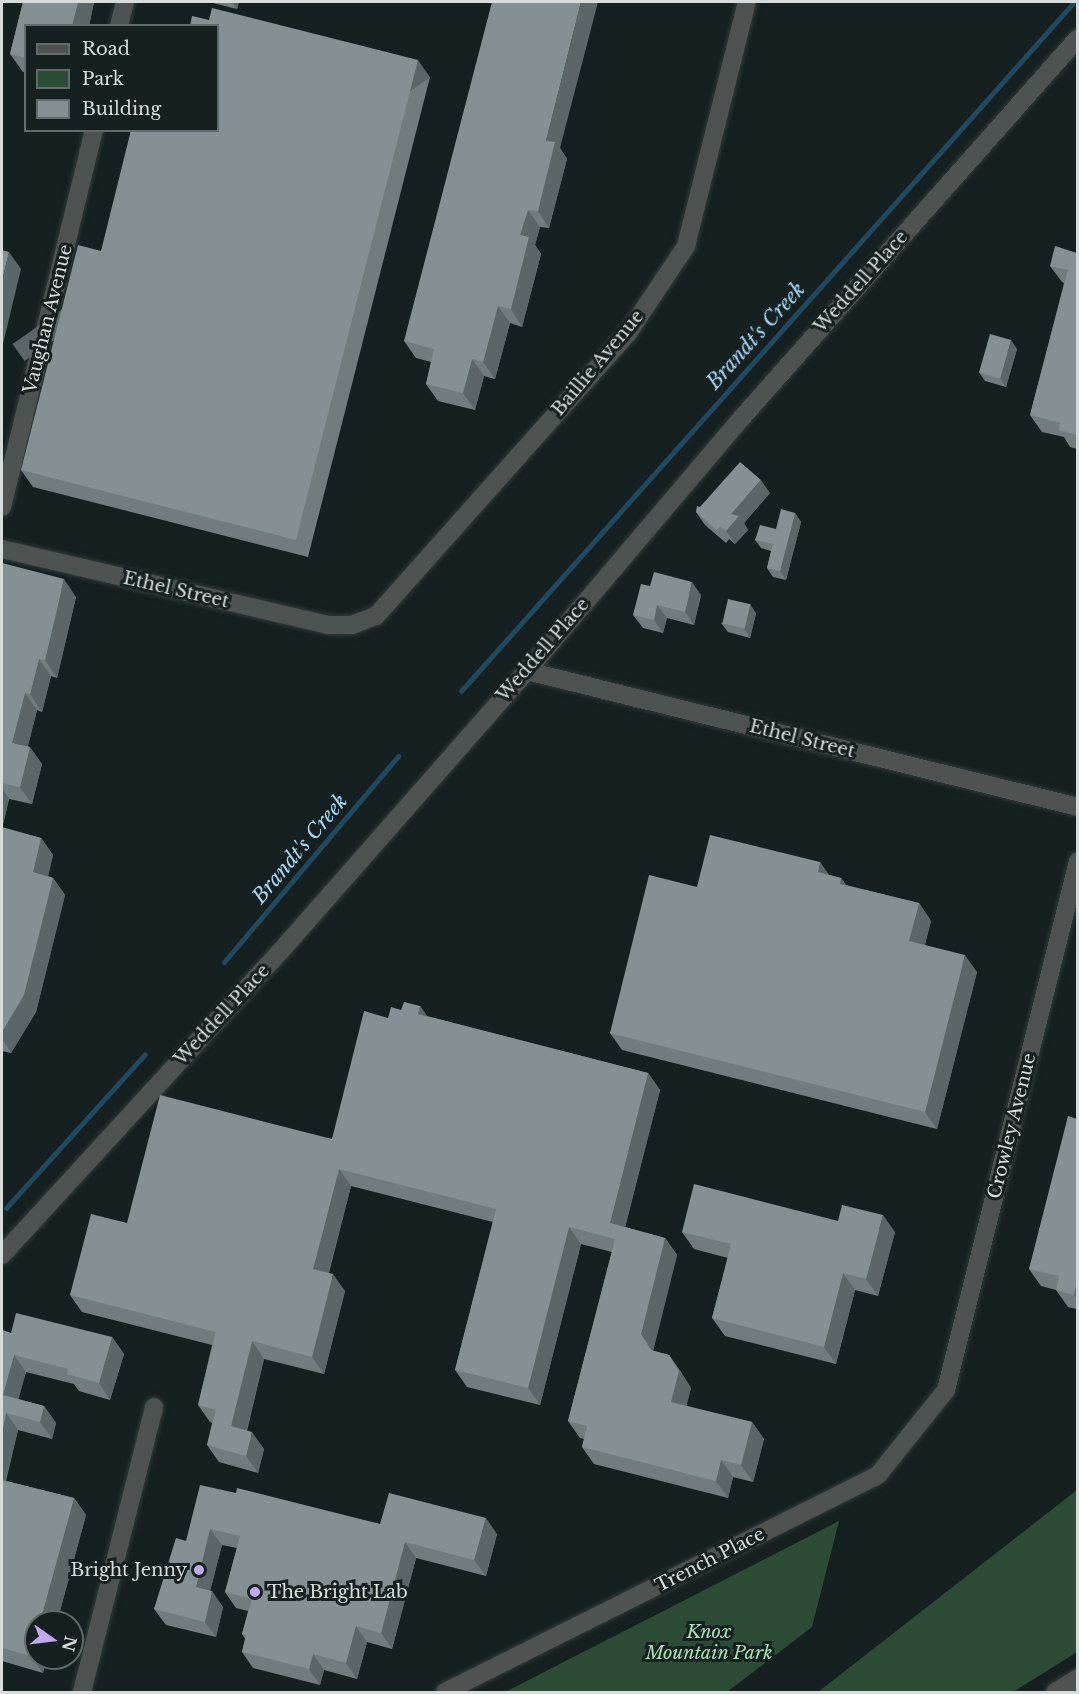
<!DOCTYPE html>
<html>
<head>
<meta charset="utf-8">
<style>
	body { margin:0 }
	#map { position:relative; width:1079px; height:1694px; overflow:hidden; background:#162020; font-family:"Libre Baskerville",serif }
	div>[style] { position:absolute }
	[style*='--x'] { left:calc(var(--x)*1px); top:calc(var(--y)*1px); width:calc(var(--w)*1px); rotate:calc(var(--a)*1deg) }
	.green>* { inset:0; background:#2c4c35 }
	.stream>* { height:5px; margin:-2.5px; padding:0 2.5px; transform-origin:2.5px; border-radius:2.5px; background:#214960 }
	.roads { filter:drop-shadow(0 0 2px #313a3a) drop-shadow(0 0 2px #313a3a) }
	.minor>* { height:18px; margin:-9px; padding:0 9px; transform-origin:9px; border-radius:9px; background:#4e5251 }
	.wall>* { inset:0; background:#727c7e }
	.shaded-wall>* { inset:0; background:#5c6567; transform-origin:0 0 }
	.building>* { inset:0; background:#849093; transform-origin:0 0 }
	.dots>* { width:16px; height:16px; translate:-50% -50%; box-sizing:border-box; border:3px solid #162020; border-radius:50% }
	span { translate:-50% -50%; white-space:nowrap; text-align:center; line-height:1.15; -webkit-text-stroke:6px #162020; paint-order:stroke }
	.street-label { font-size:18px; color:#d5dcdb }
	.poi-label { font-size:18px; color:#d5dcdb }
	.right { translate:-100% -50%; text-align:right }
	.left { translate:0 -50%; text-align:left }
	.park-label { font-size:18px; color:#a4e1b2; font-style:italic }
	.water-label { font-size:20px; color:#a5dafb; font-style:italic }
	.frame { position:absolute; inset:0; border:3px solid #d5dcdb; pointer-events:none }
	.legend { position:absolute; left:24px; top:24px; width:195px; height:108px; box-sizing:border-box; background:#162020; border:2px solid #626b6b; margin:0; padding:8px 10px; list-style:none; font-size:18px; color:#d5dcdb }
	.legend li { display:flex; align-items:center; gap:12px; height:30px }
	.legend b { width:30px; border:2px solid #626b6b }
	.north { position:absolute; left:24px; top:1610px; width:60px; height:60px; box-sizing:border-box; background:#162020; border:2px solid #626b6b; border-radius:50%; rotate:104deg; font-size:16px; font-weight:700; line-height:24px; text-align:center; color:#d5dcdb }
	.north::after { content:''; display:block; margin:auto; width:21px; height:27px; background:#c1a8f3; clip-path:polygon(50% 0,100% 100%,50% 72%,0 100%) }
</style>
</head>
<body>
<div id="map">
	<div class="green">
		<i style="clip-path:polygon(1077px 1490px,1077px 1652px,1013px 1692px,818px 1692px)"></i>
		<i style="clip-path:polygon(839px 1521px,812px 1627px,727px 1692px,505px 1692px)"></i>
	</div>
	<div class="stream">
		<i style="--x:461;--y:691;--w:922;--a:-48.34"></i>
		<i style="--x:224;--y:962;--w:270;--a:-49.8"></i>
		<i style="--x:6;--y:1208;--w:207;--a:-47.9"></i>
	</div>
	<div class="roads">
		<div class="minor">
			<i style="--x:119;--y:26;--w:25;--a:-76"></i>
			<i style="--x:2;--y:507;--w:388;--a:-76.3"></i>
			<i style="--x:2;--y:549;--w:335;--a:13.1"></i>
			<i style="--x:328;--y:625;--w:24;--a:0"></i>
			<i style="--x:352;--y:625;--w:26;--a:-21"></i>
			<i style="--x:376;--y:616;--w:379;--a:-48.3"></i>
			<i style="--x:628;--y:333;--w:105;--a:-56.3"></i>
			<i style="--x:686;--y:246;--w:252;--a:-76"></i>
			<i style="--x:527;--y:671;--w:568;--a:13.86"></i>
			<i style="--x:2;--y:1255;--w:410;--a:-47.5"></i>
			<i style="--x:279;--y:953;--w:376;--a:-48.7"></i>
			<i style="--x:527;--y:671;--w:328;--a:-49.7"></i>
			<i style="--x:739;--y:421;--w:511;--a:-48.49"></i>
			<i style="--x:82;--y:1692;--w:294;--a:-75.8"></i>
			<i style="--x:445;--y:1692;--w:484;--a:-26.6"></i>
			<i style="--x:878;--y:1475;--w:109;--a:-51.3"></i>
			<i style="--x:946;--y:1390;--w:545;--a:-75.99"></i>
			<i style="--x:1055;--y:1692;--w:27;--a:-31"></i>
		</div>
	</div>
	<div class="wall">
		<i style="clip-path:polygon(23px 2px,94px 2px,89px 26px,26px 26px,26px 72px,23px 72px,10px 54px)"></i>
		<i style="clip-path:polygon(209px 2px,239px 2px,237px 9px)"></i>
		<i style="clip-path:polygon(430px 77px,308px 557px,33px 487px,21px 470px,101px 251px,218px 130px)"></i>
		<i style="clip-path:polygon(560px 148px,567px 159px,549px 228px,540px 227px,535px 245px,541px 254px,522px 327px,510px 323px,495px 379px,484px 376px,475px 410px,438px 401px,426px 384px,431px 362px,416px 358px,404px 341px)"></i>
		<i style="clip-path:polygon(1077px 253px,1077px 449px,1070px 447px,1064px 437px,1042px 432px,1030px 415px,1064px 283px,1062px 282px,1050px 266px)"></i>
		<i style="clip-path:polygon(1017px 349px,1006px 387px,985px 381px,979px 372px)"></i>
		<i style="clip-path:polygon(770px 493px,744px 523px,748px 530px,735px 544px,729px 539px,726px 543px,705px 525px,696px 512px,700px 507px)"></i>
		<i style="clip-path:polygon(795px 513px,801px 522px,786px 580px,773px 577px,767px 568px,771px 551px,761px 548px,755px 540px,776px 529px)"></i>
		<i style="clip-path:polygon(2px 563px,76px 597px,57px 678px,51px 676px,42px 712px,37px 710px,28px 746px,42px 764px,32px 804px,9px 799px,2px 828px,41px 838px,53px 855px,48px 876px,53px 878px,65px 895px,36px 1012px,11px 1053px,2px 1051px)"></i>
		<i style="clip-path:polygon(650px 586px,701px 595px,694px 625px,667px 618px,663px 633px,643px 628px,633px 615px)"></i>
		<i style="clip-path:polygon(756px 613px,750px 638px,728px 632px,721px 623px)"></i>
		<i style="clip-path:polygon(820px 862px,829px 875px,841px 878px,846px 885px,919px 903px,931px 921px,925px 945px,977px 972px,937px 1129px,622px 1050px,610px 1033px,697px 887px)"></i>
		<i style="clip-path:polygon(420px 1006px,427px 1016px,648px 1073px,660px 1090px,625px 1227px,665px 1238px,677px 1255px,653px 1351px,669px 1355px,681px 1372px,691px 1388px,686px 1406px,752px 1422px,764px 1439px,753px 1482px,733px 1477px,728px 1498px,594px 1464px,582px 1447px,584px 1439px,580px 1438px,568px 1421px,612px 1252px,581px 1244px,540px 1405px,467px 1387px,455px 1370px,493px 1222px,351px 1186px,329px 1273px,345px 1291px,324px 1374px,264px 1359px,247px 1431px,264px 1449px,258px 1473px,219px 1462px,207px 1445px,212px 1423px,210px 1422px,198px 1405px,212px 1345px,82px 1312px,70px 1295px,127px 1223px,332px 1139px,388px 1018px,401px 1010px)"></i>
		<i style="clip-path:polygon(1077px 1119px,1077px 1309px,1068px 1307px,1056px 1290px,1041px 1286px,1029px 1269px)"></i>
		<i style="clip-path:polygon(838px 1221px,895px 1232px,878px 1296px,855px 1290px,836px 1364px,725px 1336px,712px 1318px,728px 1258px,694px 1249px,682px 1232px)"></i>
		<i style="clip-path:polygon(2px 1330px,11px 1333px,112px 1337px,124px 1354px,110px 1400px,79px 1391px,74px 1384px,26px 1372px,18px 1399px,44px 1406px,56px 1423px,52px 1439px,18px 1430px,6px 1481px,74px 1498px,86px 1515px,57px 1622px,36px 1622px,43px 1673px,2px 1661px)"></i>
		<i style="clip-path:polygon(236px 1493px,380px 1524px,497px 1534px,486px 1576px,416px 1558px,392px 1649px,367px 1642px,357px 1679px,324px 1670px,320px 1685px,253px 1668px,242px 1652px,245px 1639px,242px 1634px,248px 1611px,236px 1608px,225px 1592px,237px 1548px,222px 1545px,210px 1591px,223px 1607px,216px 1637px,166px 1625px,154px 1609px,186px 1541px)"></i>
	</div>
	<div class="shaded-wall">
		<i style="clip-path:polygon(78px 2px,94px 2px,89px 26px,72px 26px)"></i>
		<i style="clip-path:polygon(232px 2px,239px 2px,237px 9px)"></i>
		<i style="clip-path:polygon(581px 2px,598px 2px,560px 148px,567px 159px,549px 228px,538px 211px,546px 141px)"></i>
		<i style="left:418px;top:60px;width:21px;height:495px;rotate:55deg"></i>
		<i style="clip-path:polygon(528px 210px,540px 227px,535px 245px,541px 254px,522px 327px,511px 309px,520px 235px)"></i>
		<i style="clip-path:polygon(9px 252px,21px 269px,2px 348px,2px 281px)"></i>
		<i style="clip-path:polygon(498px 306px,510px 323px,495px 379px,483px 362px)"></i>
		<i style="clip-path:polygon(1011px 340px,1017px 349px,1006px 387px,1000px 378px)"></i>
		<i style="clip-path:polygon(472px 359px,484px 376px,475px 410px,463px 393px)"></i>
		<i style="clip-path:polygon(761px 480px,770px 493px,744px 523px,748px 530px,735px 544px,726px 531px,731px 514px)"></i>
		<i style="clip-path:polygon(795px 513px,801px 522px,786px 580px,780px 571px)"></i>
		<i style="clip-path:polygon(64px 579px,76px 597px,57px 678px,45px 660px)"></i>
		<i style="clip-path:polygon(692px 582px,701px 595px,694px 625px,685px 612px)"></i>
		<i style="clip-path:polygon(750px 604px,756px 613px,750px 638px,744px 629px)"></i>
		<i style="clip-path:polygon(657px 605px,667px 618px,663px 633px,654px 620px)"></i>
		<i style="clip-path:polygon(39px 659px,51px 676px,42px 712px,30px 694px)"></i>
		<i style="clip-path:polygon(25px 693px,37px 710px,24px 760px,12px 743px)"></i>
		<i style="clip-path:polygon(30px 747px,42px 764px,32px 804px,20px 787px)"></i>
		<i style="clip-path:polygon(2px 787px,9px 799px,2px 830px)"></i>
		<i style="clip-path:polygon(41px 838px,53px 855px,45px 890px,33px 872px)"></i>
		<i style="clip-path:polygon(820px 862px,832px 880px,818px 872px)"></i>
		<i style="clip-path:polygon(53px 878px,65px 895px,36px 1012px,11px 1053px,2px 1039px,2px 1032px)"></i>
		<i style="clip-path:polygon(841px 878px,853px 895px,840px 884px)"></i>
		<i style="clip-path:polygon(919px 903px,931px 921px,921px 958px,909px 941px)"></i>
		<i style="clip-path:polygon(965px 955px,977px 972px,937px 1129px,925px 1112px)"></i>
		<i style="clip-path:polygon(420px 1006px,432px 1023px,418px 1014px)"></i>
		<i style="clip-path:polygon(648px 1073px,660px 1090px,622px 1240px,610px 1223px)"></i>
		<i style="clip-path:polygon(339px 1169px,351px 1186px,325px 1286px,313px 1269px)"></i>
		<i style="clip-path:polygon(883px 1215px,895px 1232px,878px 1296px,866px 1279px)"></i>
		<i style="clip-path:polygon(569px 1227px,581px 1244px,540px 1405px,528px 1388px)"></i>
		<i style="clip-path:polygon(665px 1238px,677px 1255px,653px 1351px,651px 1350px,641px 1334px)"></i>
		<i style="clip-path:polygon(843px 1273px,855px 1290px,836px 1364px,824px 1347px)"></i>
		<i style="clip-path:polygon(333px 1274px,345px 1291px,324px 1374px,312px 1357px)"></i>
		<i style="clip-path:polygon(1077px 1280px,1077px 1299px,1074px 1295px)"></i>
		<i style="clip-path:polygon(112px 1337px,124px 1354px,110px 1400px,99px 1383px)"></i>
		<i style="clip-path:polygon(252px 1341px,264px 1359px,243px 1444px,231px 1426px)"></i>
		<i style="clip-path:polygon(14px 1355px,26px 1372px,15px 1412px,3px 1395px)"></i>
		<i style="clip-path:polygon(669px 1355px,691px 1388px,683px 1419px,671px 1402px)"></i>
		<i style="clip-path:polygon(44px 1406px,56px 1423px,52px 1439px,40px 1422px)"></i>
		<i style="clip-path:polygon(6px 1413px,18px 1430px,2px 1494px,2px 1433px)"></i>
		<i style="clip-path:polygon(752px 1422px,764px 1439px,753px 1482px,741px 1465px)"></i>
		<i style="clip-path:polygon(252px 1432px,264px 1449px,258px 1473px,246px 1456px)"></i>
		<i style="clip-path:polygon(721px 1460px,733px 1477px,728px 1498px,716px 1481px)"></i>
		<i style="clip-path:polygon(74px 1498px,86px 1515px,57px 1622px,40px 1622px)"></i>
		<i style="clip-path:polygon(486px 1518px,497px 1534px,486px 1576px,474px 1560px)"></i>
		<i style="clip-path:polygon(210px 1529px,222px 1545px,207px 1603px,196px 1587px)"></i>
		<i style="clip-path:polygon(405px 1542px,416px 1558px,392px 1649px,381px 1633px)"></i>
		<i style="clip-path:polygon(212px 1591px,223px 1607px,216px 1637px,205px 1622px)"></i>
		<i style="clip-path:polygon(356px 1626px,367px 1642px,357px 1679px,346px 1663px)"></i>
		<i style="clip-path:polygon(36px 1638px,36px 1658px,47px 1658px,43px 1673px,31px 1656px)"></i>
		<i style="clip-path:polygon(313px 1654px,324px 1670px,320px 1685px,309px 1669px)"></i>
	</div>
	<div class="building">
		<i style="clip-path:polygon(23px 2px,78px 2px,72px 26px,26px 26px,26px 58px,10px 54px)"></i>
		<i style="clip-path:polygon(492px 2px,581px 2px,546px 141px,555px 142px,538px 211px,528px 210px,520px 235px,529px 237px,511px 309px,498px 306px,483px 362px,472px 359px,463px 393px,426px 384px,434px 349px,404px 341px)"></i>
		<i style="clip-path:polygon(212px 8px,418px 60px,296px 540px,21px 470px,78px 245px,101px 251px,131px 130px,218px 130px,218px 26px,190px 26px,192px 16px,209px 20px)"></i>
		<i style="clip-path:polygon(1055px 246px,1077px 253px,1077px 435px,1059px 430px,1060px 423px,1030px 415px,1068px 270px,1050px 266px)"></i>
		<i style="clip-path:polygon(2px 250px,9px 252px,2px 281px)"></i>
		<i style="left:990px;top:334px;width:22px;height:40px;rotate:16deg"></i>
		<i style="clip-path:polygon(740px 462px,761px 480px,731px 514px,739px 516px,726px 531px,720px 526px,717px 530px,696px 512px,697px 506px,700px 507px)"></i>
		<i style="clip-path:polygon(781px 509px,795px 513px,780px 571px,767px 568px,773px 544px,755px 540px,760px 525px,776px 529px)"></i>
		<i style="clip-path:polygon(2px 563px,64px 579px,45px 660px,39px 659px,30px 694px,25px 693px,12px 743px,30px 747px,20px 787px,2px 783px)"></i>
		<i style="clip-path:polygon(654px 572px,692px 582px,685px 612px,657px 605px,654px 620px,633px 615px,641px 584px,650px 586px)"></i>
		<i style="left:728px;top:599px;width:23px;height:25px;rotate:13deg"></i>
		<i style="clip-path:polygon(2px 827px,41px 838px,33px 872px,53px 878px,24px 995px,2px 1032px)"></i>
		<i style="clip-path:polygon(710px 835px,820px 862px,818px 872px,841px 878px,840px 884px,919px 903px,909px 941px,965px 955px,925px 1112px,610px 1033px,649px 875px,697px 887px)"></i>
		<i style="clip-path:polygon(404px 1002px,420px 1006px,418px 1014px,648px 1073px,610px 1223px,665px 1238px,641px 1334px,651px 1350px,669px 1355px,679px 1371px,671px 1402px,752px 1422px,741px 1465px,721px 1460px,716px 1481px,582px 1447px,587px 1426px,568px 1421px,615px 1239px,569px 1227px,528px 1388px,455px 1370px,496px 1209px,339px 1169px,313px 1269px,333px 1274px,312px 1357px,252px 1341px,231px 1426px,252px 1432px,246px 1456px,207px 1445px,216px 1410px,198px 1405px,216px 1332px,70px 1295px,91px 1214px,127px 1223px,160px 1095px,332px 1139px,364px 1011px,388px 1018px,391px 1007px,401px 1010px)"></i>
		<i style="clip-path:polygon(1068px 1116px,1077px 1119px,1077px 1280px,1074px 1295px,1056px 1290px,1059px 1276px,1029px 1269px)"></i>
		<i style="clip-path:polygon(694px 1184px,838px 1221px,842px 1205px,883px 1215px,866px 1279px,843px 1273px,824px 1347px,712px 1318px,731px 1244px,682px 1232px)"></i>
		<i style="clip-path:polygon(16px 1313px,112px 1337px,99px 1383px,67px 1374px,68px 1369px,14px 1355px,3px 1395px,44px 1406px,40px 1422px,6px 1413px,2px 1433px,2px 1330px,11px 1333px)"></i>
		<i style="clip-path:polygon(2px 1480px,74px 1498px,40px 1622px,36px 1622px,36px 1638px,31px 1656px,2px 1648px)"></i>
		<i style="clip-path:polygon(200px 1485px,236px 1493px,237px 1488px,380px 1524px,389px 1493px,486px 1518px,474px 1560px,405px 1542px,381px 1633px,356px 1626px,346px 1663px,313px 1654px,309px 1669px,242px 1652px,246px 1635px,242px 1634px,252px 1599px,225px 1592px,240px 1536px,210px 1529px,196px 1587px,212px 1591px,205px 1622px,154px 1609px,176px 1538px,186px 1541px)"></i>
	</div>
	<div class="dots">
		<i style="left:199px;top:1570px;background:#c1a8f3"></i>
		<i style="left:255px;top:1592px;background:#c1a8f3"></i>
	</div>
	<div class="street-label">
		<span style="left:861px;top:282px;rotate:-48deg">Weddell Place</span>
		<span style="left:48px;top:319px;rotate:-76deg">Vaughan Avenue</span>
		<span style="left:598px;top:363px;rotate:-50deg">Baillie Avenue</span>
		<span style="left:176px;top:590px;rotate:13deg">Ethel Street</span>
		<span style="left:543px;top:650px;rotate:-49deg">Weddell Place</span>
		<span style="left:802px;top:739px;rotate:14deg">Ethel Street</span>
		<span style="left:222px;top:1015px;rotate:-47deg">Weddell Place</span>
		<span style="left:1012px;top:1126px;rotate:-76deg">Crowley Avenue</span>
		<span style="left:710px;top:1560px;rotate:-27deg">Trench Place</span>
	</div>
	<div class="poi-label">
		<span class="right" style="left:187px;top:1570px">Bright Jenny</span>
		<span class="left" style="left:267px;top:1592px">The Bright Lab</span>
	</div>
	<div class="park-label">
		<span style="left:709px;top:1643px">Knox<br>Mountain Park</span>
	</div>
	<div class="water-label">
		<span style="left:756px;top:336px;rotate:-48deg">Brandt's Creek</span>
		<span style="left:300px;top:849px;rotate:-50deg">Brandt's Creek</span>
	</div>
	<div class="frame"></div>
	<ul class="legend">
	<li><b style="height:8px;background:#4e5251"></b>Road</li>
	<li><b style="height:16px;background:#2c4c35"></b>Park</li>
	<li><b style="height:16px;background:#849093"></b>Building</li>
	</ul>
	<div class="north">N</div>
</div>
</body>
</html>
